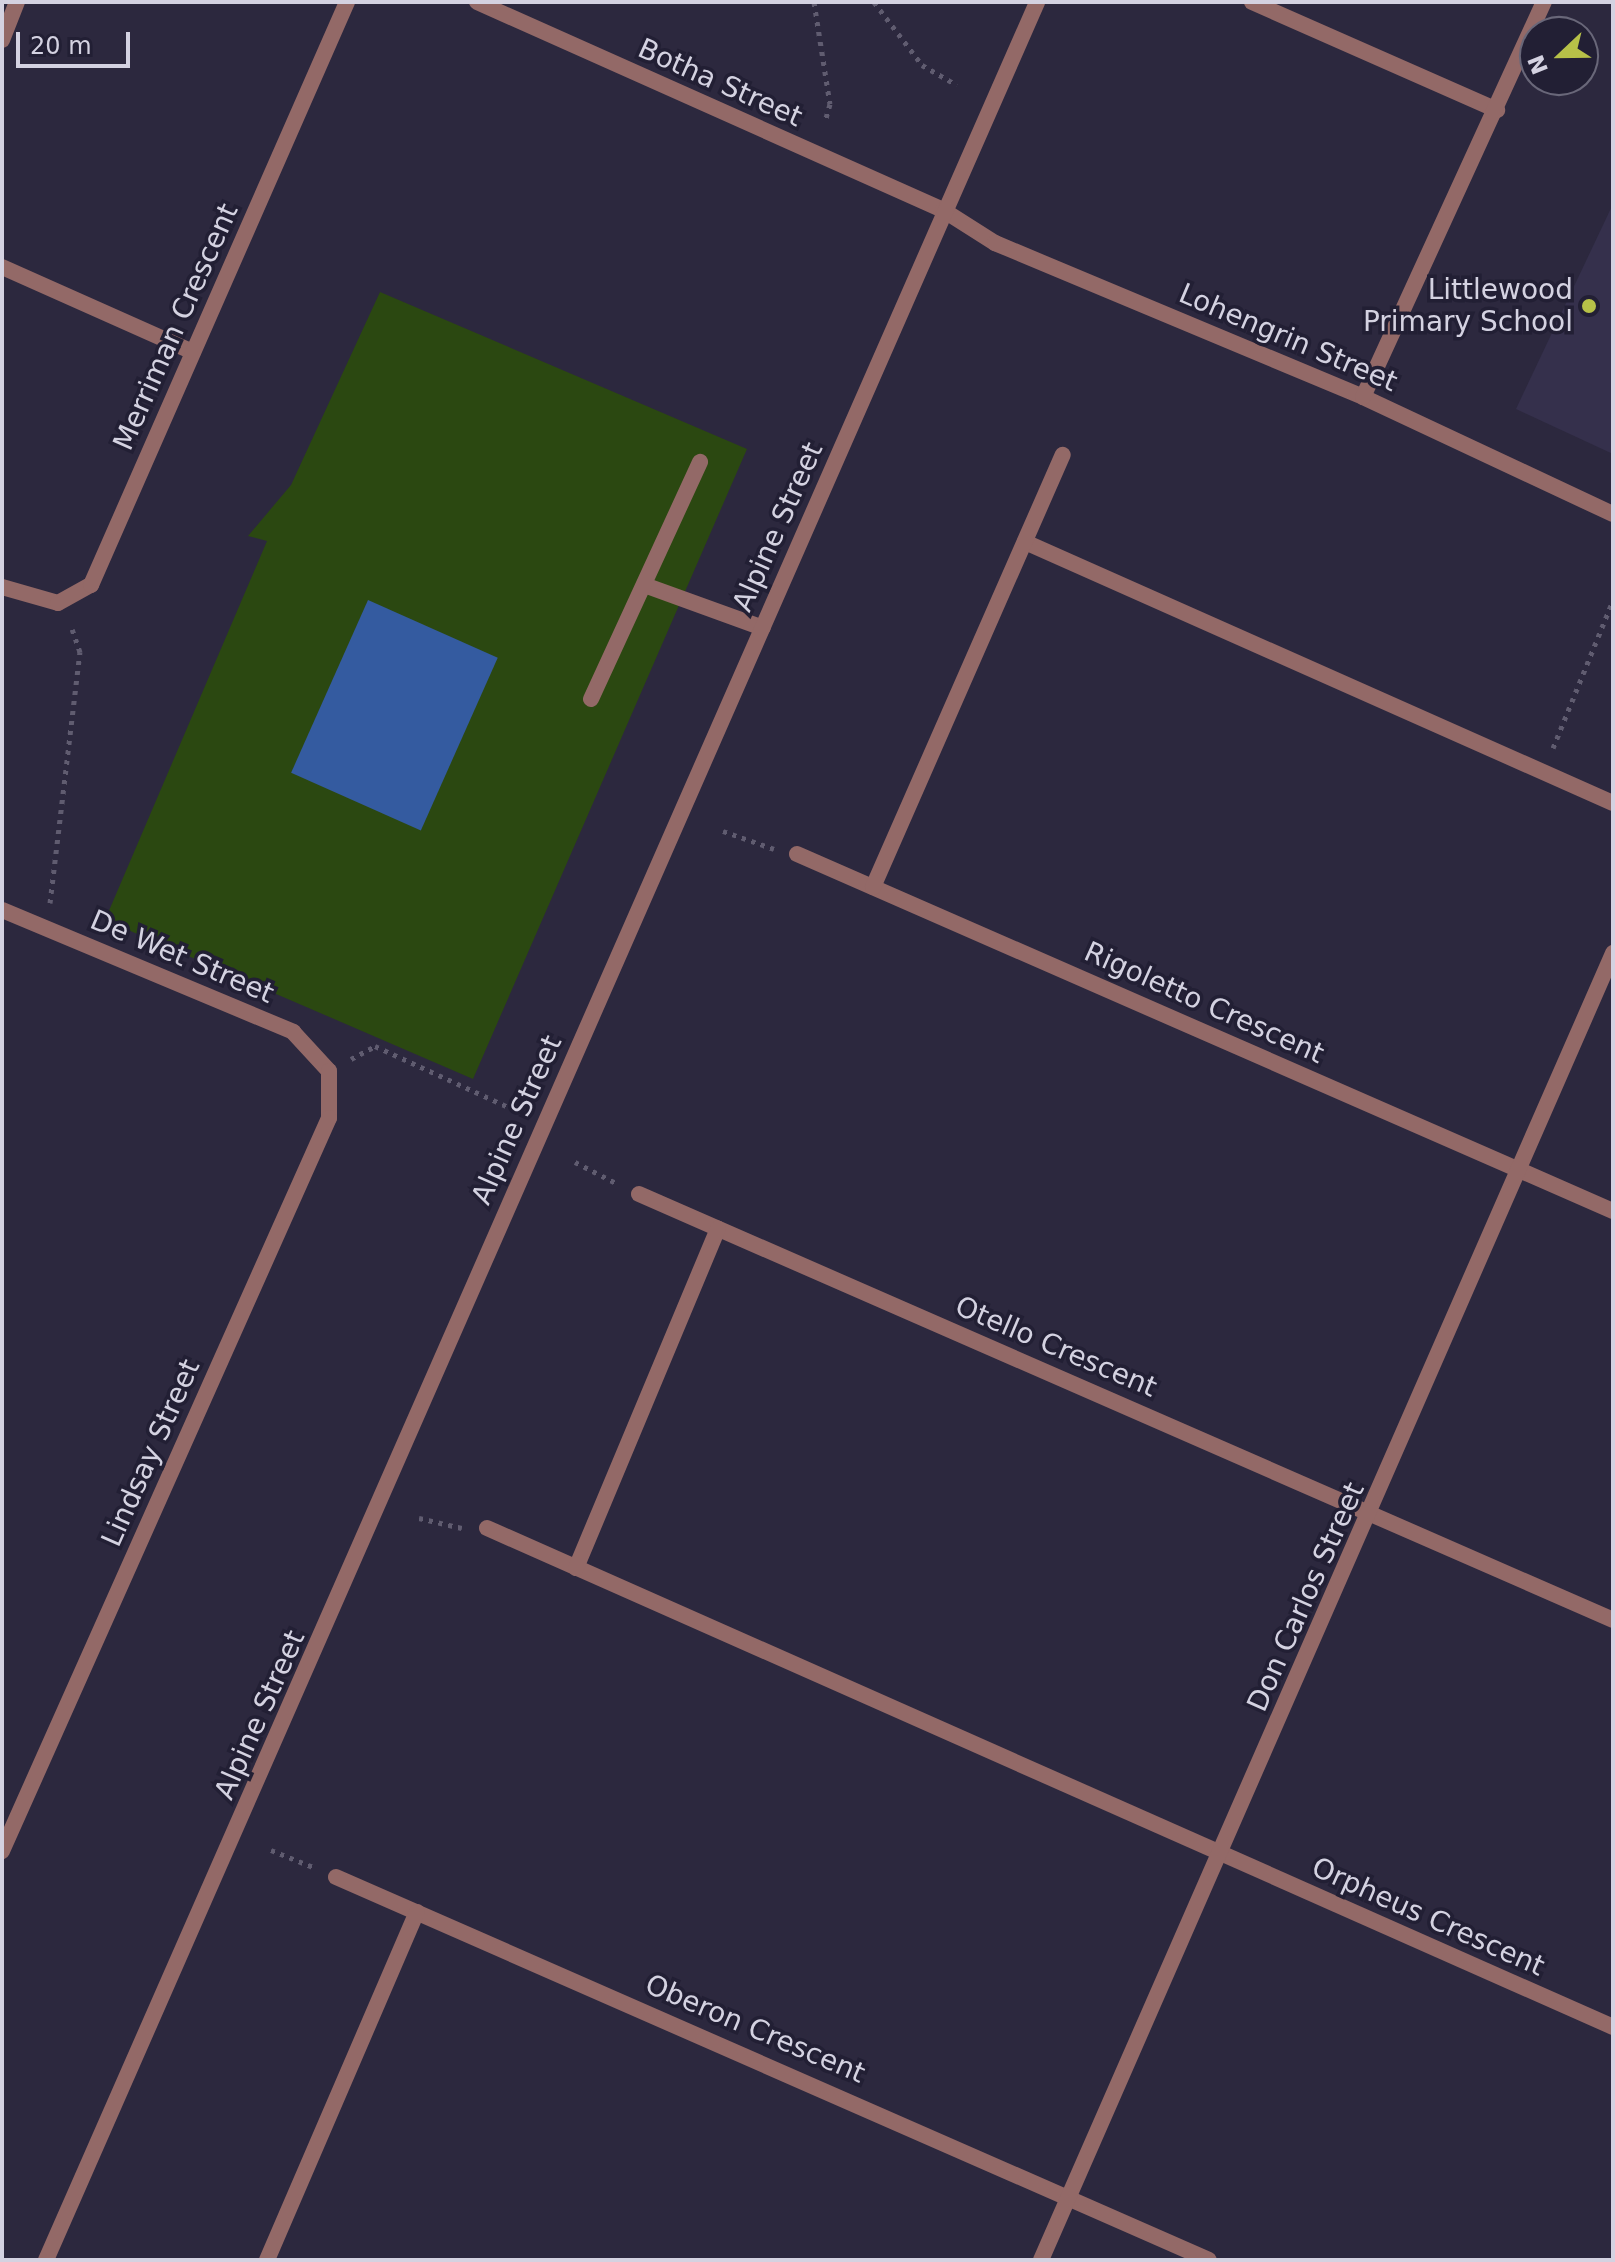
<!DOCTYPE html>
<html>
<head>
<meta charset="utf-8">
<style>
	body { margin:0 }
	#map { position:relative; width:1615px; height:2262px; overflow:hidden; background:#2c283e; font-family:"DejaVu Sans",sans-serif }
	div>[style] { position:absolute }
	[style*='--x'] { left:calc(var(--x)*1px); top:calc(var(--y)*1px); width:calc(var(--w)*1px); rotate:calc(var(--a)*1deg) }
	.built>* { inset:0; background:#35304c }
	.green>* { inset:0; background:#2b4811 }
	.water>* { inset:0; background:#345ba0; transform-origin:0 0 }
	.path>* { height:5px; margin-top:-2.5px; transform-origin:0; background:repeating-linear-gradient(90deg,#605c70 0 4px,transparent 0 10px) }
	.service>* { height:16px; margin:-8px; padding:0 8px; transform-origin:8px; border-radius:8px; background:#936967 }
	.minor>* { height:16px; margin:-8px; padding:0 8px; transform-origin:8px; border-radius:8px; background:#936967 }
	.tertiary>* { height:16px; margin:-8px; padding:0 8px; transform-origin:8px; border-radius:8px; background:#936967 }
	.dots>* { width:22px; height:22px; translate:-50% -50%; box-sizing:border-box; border:4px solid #221f34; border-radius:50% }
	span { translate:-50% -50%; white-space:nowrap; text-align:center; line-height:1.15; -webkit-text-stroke:7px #221f34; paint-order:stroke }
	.street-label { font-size:28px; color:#d4d2e1 }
	.poi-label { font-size:28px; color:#d4d2e1 }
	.right { translate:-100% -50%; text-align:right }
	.frame { position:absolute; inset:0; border:4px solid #d4d2e1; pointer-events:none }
	.north { position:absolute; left:1519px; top:16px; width:80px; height:80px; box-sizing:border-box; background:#221f34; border:2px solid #696779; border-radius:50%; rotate:248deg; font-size:22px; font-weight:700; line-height:32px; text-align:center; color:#d4d2e1 }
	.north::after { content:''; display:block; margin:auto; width:28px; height:36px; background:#b7c148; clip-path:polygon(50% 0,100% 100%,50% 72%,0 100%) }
	.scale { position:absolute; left:16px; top:32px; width:114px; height:36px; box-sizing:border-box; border:4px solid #d4d2e1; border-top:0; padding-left:10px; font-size:24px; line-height:28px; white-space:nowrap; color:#d4d2e1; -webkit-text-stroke:6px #221f34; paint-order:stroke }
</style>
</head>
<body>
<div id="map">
	<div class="built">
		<i style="clip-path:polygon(1613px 204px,1613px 454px,1516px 409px)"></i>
	</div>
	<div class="green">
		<i style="clip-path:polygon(380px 292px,747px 449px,473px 1079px,105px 920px,267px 541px,248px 536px,291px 485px)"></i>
	</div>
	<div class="water">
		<i style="left:368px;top:600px;width:142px;height:189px;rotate:24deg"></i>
	</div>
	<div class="path">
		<i style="--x:814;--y:2;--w:103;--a:81.1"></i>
		<i style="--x:830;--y:104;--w:18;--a:106"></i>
		<i style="--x:874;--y:2;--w:79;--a:52.7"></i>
		<i style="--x:922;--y:65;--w:40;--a:29.7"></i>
		<i style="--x:1553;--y:748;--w:160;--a:-67.9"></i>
		<i style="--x:723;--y:831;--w:54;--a:19.4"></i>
		<i style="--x:50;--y:903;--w:253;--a:-83.2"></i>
		<i style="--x:80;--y:652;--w:24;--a:-109"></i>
		<i style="--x:351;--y:1059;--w:27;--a:-28"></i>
		<i style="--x:375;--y:1046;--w:146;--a:24.6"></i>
		<i style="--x:575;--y:1162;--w:46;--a:27.1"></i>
		<i style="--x:419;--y:1518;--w:44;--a:13.1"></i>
		<i style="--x:271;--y:1850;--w:45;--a:22"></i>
	</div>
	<div class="service">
		<i style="--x:647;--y:586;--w:123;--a:19.9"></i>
		<i style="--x:591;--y:699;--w:261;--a:-65.3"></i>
	</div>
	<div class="minor">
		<i style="--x:477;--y:2;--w:510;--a:24.05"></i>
		<i style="--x:943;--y:210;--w:62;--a:32.4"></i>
		<i style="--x:995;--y:243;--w:399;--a:22.7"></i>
		<i style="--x:1363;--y:397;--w:276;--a:25.1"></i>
		<i style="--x:1252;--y:2;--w:268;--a:23.8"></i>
		<i style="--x:2;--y:40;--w:41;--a:-68.5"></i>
		<i style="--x:2;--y:267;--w:209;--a:24"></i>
		<i style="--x:1363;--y:397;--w:434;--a:-65.4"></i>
		<i style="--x:1025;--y:542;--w:643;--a:23.94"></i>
		<i style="--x:2;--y:587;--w:58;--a:15.9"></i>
		<i style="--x:58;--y:603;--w:38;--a:-29"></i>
		<i style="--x:91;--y:585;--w:637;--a:-66.29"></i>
		<i style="--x:797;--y:854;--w:891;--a:23.63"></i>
		<i style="--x:873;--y:887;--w:472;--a:-66.3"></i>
		<i style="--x:2;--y:910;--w:316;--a:22.7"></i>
		<i style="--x:293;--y:1032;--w:53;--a:47.3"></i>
		<i style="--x:329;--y:1071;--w:47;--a:90"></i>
		<i style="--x:329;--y:1118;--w:803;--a:114.04"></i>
		<i style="--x:639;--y:1194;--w:1063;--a:23.62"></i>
		<i style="--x:487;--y:1528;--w:1232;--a:23.9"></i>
		<i style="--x:576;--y:1568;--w:368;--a:-67.3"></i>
		<i style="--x:336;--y:1877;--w:953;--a:23.69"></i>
		<i style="--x:267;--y:2260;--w:379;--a:-66.7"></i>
		<i style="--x:1041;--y:2260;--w:1427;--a:-66.36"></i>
	</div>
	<div class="tertiary">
		<i style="--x:46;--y:2260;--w:2466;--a:-66.3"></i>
	</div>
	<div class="dots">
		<i style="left:1589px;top:306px;background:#b7c148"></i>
	</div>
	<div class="street-label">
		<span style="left:720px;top:83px;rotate:24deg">Botha Street</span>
		<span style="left:176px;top:327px;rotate:-66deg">Merriman Crescent</span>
		<span style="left:1288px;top:338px;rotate:23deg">Lohengrin Street</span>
		<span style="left:778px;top:527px;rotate:-66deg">Alpine Street</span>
		<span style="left:182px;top:957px;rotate:23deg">De Wet Street</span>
		<span style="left:1204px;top:1003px;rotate:24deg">Rigoletto Crescent</span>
		<span style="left:517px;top:1120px;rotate:-66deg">Alpine Street</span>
		<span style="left:1056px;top:1347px;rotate:23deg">Otello Crescent</span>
		<span style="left:151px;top:1453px;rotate:-66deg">Lindsay Street</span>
		<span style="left:1306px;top:1597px;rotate:-66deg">Don Carlos Street</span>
		<span style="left:260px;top:1715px;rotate:-66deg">Alpine Street</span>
		<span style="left:1428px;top:1917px;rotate:24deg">Orpheus Crescent</span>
		<span style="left:755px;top:2029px;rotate:23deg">Oberon Crescent</span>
	</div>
	<div class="poi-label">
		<span class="right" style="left:1573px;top:306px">Littlewood<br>Primary School</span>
	</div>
	<div class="frame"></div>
	<div class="north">N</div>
	<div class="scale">20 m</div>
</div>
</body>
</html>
